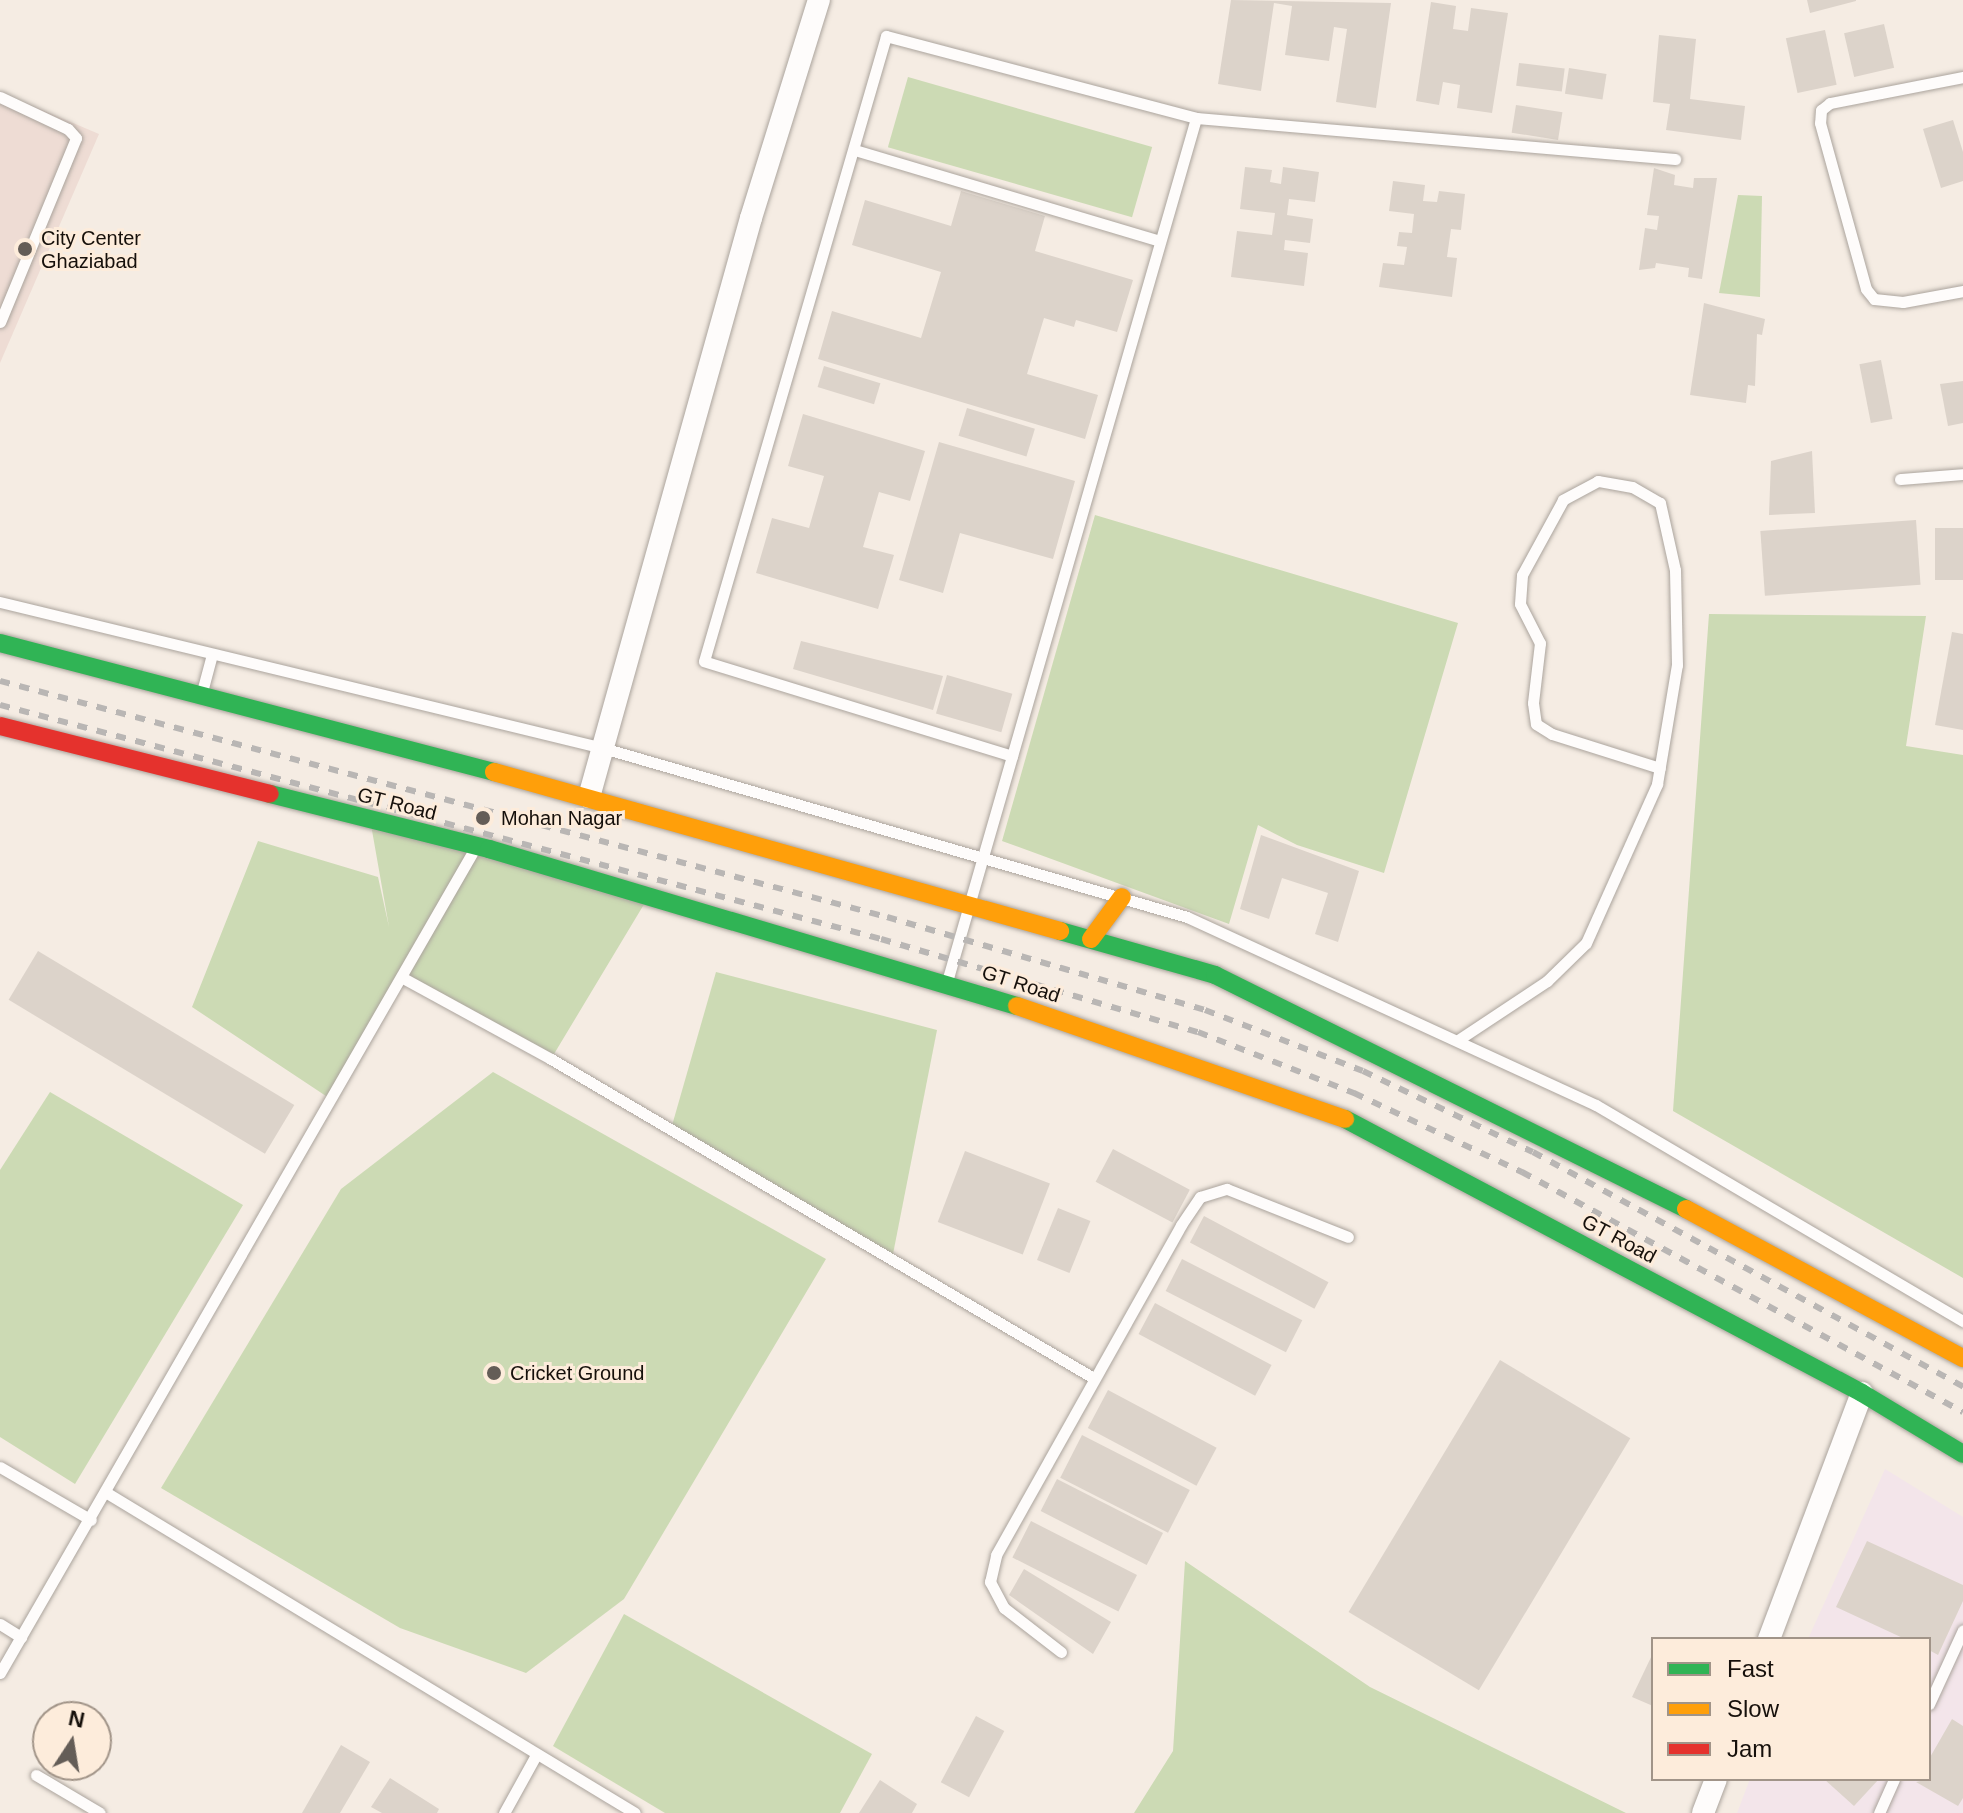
<!DOCTYPE html>
<html>
<head>
<meta charset="utf-8">
<style>
	body { margin:0 }
	#map { position:relative; width:1963px; height:1813px; overflow:hidden; background:#f5ece3; font-family:Helvetica,sans-serif }
	div>[style] { position:absolute }
	[style*='--x'] { left:calc(var(--x)*1px); top:calc(var(--y)*1px); width:calc(var(--w)*1px); rotate:calc(var(--a)*1deg) }
	.commercial>* { inset:0; background:#eedcd4 }
	.education>* { inset:0; background:#f3e5ea }
	.green>* { inset:0; background:#ccdab4; transform-origin:0 0 }
	.building>* { inset:0; background:#dcd3ca; transform-origin:0 0 }
	.roads { filter:drop-shadow(0 0 2px #aba49d) drop-shadow(0 0 2px #aba49d) }
	.lane>* { height:11px; margin:-5.5px; padding:0 5.5px; transform-origin:5.5px; border-radius:5.5px; background:#fefcfb }
	.street>* { height:22px; margin:-11px; padding:0 11px; transform-origin:11px; border-radius:11px; background:#fefcfb }
	.fast>* { height:18px; margin:-9px; padding:0 9px; transform-origin:9px; border-radius:9px; background:#30b455 }
	.slow>* { height:18px; margin:-9px; padding:0 9px; transform-origin:9px; border-radius:9px; background:#ff9f0a }
	.jam>* { height:18px; margin:-9px; padding:0 9px; transform-origin:9px; border-radius:9px; background:#e5322d }
	.rail>* { height:6px; margin-top:-3px; transform-origin:0; background:repeating-linear-gradient(90deg,#b9b6b4 0 10px,transparent 0 20px) }
	.dots>* { width:22px; height:22px; translate:-50% -50%; box-sizing:border-box; border:4px solid #fdecdb; border-radius:50% }
	span { translate:-50% -50%; white-space:nowrap; text-align:center; line-height:1.15; -webkit-text-stroke:6px #fdecdb; paint-order:stroke }
	.poi-label { font-size:20px; color:#16100b }
	.left { translate:0 -50%; text-align:left }
	.street-label { font-size:20px; color:#16100b }
	.legend { position:absolute; left:1651px; top:1637px; width:280px; height:144px; box-sizing:border-box; background:#fdecdb; border:2px solid #a19488; margin:0; padding:10px 14px; list-style:none; font-size:24px; color:#16100b }
	.legend li { display:flex; align-items:center; gap:16px; height:40px }
	.legend b { width:40px; border:2px solid #a19488 }
	.north { position:absolute; left:32px; top:1701px; width:80px; height:80px; box-sizing:border-box; background:#fdecdb; border:2px solid #a19488; border-radius:50%; rotate:12deg; font-size:22px; font-weight:700; line-height:32px; text-align:center; color:#16100b }
	.north::after { content:''; display:block; margin:auto; width:28px; height:36px; background:#645d57; clip-path:polygon(50% 0,100% 100%,50% 72%,0 100%) }
</style>
</head>
<body>
<div id="map">
	<div class="commercial">
		<i style="clip-path:polygon(0 92px,99px 134px,0 363px)"></i>
	</div>
	<div class="education">
		<i style="clip-path:polygon(1885px 1469px,1963px 1517px,1963px 1813px,1737px 1813px,1750px 1779px,1929px 1779px,1929px 1639px,1808px 1639px)"></i>
	</div>
	<div class="green">
		<i style="left:908px;top:77px;width:254px;height:73px;rotate:16deg"></i>
		<i style="clip-path:polygon(1738px 195px,1762px 196px,1760px 297px,1719px 293px)"></i>
		<i style="clip-path:polygon(1095px 515px,1458px 623px,1384px 873px,1297px 845px,1258px 825px,1229px 924px,1002px 841px)"></i>
		<i style="clip-path:polygon(1709px 614px,1926px 616px,1906px 746px,1963px 755px,1963px 1278px,1673px 1111px)"></i>
		<i style="clip-path:polygon(370px 819px,649px 896px,551px 1059px,398px 972px,332px 1100px,192px 1007px,258px 841px,378px 877px,389px 927px)"></i>
		<i style="clip-path:polygon(716px 972px,937px 1030px,893px 1254px,671px 1129px)"></i>
		<i style="clip-path:polygon(493px 1072px,826px 1259px,624px 1599px,526px 1673px,400px 1628px,161px 1488px,341px 1189px)"></i>
		<i style="clip-path:polygon(50px 1092px,243px 1205px,75px 1484px,0 1437px,0 1170px)"></i>
		<i style="clip-path:polygon(1185px 1561px,1370px 1687px,1626px 1813px,1134px 1813px,1173px 1751px)"></i>
		<i style="clip-path:polygon(624px 1614px,872px 1754px,840px 1813px,665px 1813px,553px 1746px)"></i>
	</div>
	<div class="building">
		<i style="clip-path:polygon(1231px 0,1391px 3px,1376px 108px,1336px 102px,1347px 29px,1334px 27px,1329px 61px,1285px 55px,1292px 6px,1274px 3px,1261px 91px,1218px 84px)"></i>
		<i style="clip-path:polygon(1807px 0,1856px 0,1856px 1px,1810px 13px)"></i>
		<i style="clip-path:polygon(1431px 2px,1456px 6px,1453px 29px,1468px 31px,1471px 8px,1508px 13px,1492px 113px,1457px 108px,1460px 85px,1443px 82px,1439px 105px,1416px 101px)"></i>
		<i style="left:1884px;top:24px;width:45px;height:41px;rotate:77deg"></i>
		<i style="left:1825px;top:30px;width:56px;height:40px;rotate:78deg"></i>
		<i style="clip-path:polygon(1659px 35px,1696px 39px,1690px 99px,1745px 106px,1741px 140px,1666px 130px,1670px 104px,1653px 102px)"></i>
		<i style="left:1519px;top:63px;width:46px;height:23px;rotate:7deg"></i>
		<i style="left:1569px;top:68px;width:38px;height:26px;rotate:9deg"></i>
		<i style="left:1516px;top:105px;width:47px;height:28px;rotate:9deg"></i>
		<i style="clip-path:polygon(1953px 120px,1963px 152px,1963px 181px,1941px 188px,1923px 129px)"></i>
		<i style="clip-path:polygon(1245px 167px,1272px 170px,1270px 182px,1281px 184px,1283px 167px,1319px 172px,1315px 202px,1289px 199px,1287px 215px,1313px 219px,1310px 243px,1285px 240px,1284px 250px,1308px 253px,1304px 286px,1231px 277px,1237px 231px,1272px 235px,1275px 213px,1240px 209px)"></i>
		<i style="clip-path:polygon(1654px 168px,1675px 175px,1674px 185px,1693px 188px,1694px 178px,1717px 178px,1702px 279px,1688px 277px,1689px 268px,1656px 263px,1655px 268px,1639px 270px,1645px 228px,1657px 230px,1659px 216px,1647px 215px)"></i>
		<i style="clip-path:polygon(1393px 181px,1425px 185px,1423px 201px,1437px 202px,1439px 191px,1465px 194px,1461px 230px,1451px 229px,1447px 257px,1457px 258px,1452px 297px,1379px 287px,1383px 263px,1404px 265px,1407px 247px,1397px 246px,1399px 232px,1412px 233px,1414px 214px,1389px 211px)"></i>
		<i style="clip-path:polygon(961px 191px,1045px 216px,1035px 251px,1133px 280px,1117px 332px,1076px 320px,1074px 327px,1044px 318px,1027px 374px,1098px 395px,1085px 439px,818px 359px,832px 311px,921px 338px,941px 272px,852px 245px,865px 200px,951px 226px)"></i>
		<i style="clip-path:polygon(1704px 303px,1765px 319px,1762px 335px,1757px 334px,1755px 386px,1748px 385px,1746px 403px,1690px 395px)"></i>
		<i style="left:1881px;top:360px;width:60px;height:22px;rotate:79deg"></i>
		<i style="left:824px;top:366px;width:59px;height:22px;rotate:17deg"></i>
		<i style="clip-path:polygon(1963px 381px,1963px 423px,1948px 426px,1940px 384px)"></i>
		<i style="left:967px;top:408px;width:71px;height:29px;rotate:17deg"></i>
		<i style="clip-path:polygon(803px 414px,925px 451px,910px 501px,879px 492px,863px 547px,894px 555px,878px 609px,756px 573px,772px 518px,809px 528px,824px 476px,788px 466px)"></i>
		<i style="clip-path:polygon(939px 442px,1075px 481px,1053px 559px,960px 533px,943px 593px,899px 580px)"></i>
		<i style="clip-path:polygon(1812px 451px,1815px 513px,1769px 515px,1771px 461px)"></i>
		<i style="left:1916px;top:520px;width:65px;height:156px;rotate:86deg"></i>
		<i style="left:1963px;top:528px;width:52px;height:28px;rotate:90deg"></i>
		<i style="clip-path:polygon(1952px 632px,1963px 634px,1963px 730px,1935px 725px)"></i>
		<i style="clip-path:polygon(801px 641px,943px 676px,933px 710px,793px 669px)"></i>
		<i style="left:947px;top:675px;width:68px;height:40px;rotate:16deg"></i>
		<i style="clip-path:polygon(1261px 835px,1359px 871px,1338px 942px,1315px 934px,1328px 893px,1282px 878px,1269px 919px,1240px 909px)"></i>
		<i style="left:38px;top:951px;width:299px;height:57px;rotate:31deg"></i>
		<i style="left:1113px;top:1149px;width:87px;height:37px;rotate:28deg"></i>
		<i style="left:965px;top:1151px;width:91px;height:76px;rotate:21deg"></i>
		<i style="left:1058px;top:1208px;width:35px;height:56px;rotate:22deg"></i>
		<i style="left:1204px;top:1216px;width:141px;height:30px;rotate:28deg"></i>
		<i style="left:1182px;top:1259px;width:135px;height:36px;rotate:27deg"></i>
		<i style="left:1155px;top:1303px;width:132px;height:35px;rotate:28deg"></i>
		<i style="left:1500px;top:1360px;width:152px;height:294px;rotate:31deg"></i>
		<i style="left:1108px;top:1390px;width:123px;height:43px;rotate:28deg"></i>
		<i style="left:1082px;top:1435px;width:121px;height:48px;rotate:27deg"></i>
		<i style="left:1057px;top:1479px;width:119px;height:36px;rotate:27deg"></i>
		<i style="left:1031px;top:1521px;width:119px;height:41px;rotate:27deg"></i>
		<i style="clip-path:polygon(1867px 1541px,1963px 1585px,1963px 1601px,1938px 1655px,1929px 1650px,1929px 1639px,1905px 1639px,1836px 1607px)"></i>
		<i style="clip-path:polygon(1024px 1569px,1111px 1622px,1093px 1654px,1009px 1595px)"></i>
		<i style="clip-path:polygon(1653px 1653px,1653px 1706px,1632px 1697px)"></i>
		<i style="left:976px;top:1716px;width:32px;height:75px;rotate:28deg"></i>
		<i style="clip-path:polygon(1952px 1719px,1963px 1726px,1963px 1798px,1958px 1806px,1916px 1782px,1929px 1779px,1929px 1759px)"></i>
		<i style="clip-path:polygon(341px 1745px,370px 1762px,340px 1813px,302px 1813px)"></i>
		<i style="clip-path:polygon(390px 1778px,439px 1809px,437px 1813px,382px 1813px,371px 1807px)"></i>
		<i style="clip-path:polygon(1824px 1779px,1879px 1779px,1854px 1806px)"></i>
		<i style="clip-path:polygon(880px 1780px,917px 1804px,912px 1813px,859px 1813px)"></i>
	</div>
	<div class="roads">
		<div class="lane">
			<i style="--x:1963;--y:77;--w:136;--a:168.9"></i>
			<i style="--x:1830;--y:103;--w:11;--a:142"></i>
			<i style="--x:1821;--y:110;--w:13;--a:94"></i>
			<i style="--x:1820;--y:123;--w:172;--a:74.5"></i>
			<i style="--x:1866;--y:289;--w:13;--a:51"></i>
			<i style="--x:1874;--y:299;--w:29;--a:6"></i>
			<i style="--x:1903;--y:302;--w:61;--a:-10.4"></i>
			<i style="--x:0;--y:97;--w:75;--a:25.2"></i>
			<i style="--x:68;--y:129;--w:12;--a:48"></i>
			<i style="--x:76;--y:138;--w:199;--a:112.4"></i>
			<i style="--x:855;--y:150;--w:318;--a:16.6"></i>
			<i style="--x:1900;--y:479;--w:63;--a:-4.5"></i>
			<i style="--x:0;--y:602;--w:620;--a:13.61"></i>
			<i style="--x:603;--y:748;--w:608;--a:16.14"></i>
			<i style="--x:1187;--y:917;--w:450;--a:24.7"></i>
			<i style="--x:1596;--y:1105;--w:426;--a:30.5"></i>
			<i style="--x:203;--y:688;--w:35;--a:-75"></i>
			<i style="--x:1012;--y:756;--w:322;--a:-162.9"></i>
			<i style="--x:704;--y:661;--w:651;--a:-73.76"></i>
			<i style="--x:886;--y:36;--w:321;--a:14.8"></i>
			<i style="--x:1196;--y:118;--w:481;--a:4.9"></i>
			<i style="--x:403;--y:978;--w:169;--a:28.7"></i>
			<i style="--x:551;--y:1059;--w:628;--a:30.45"></i>
			<i style="--x:948;--y:978;--w:895;--a:-73.91"></i>
			<i style="--x:1458;--y:1040;--w:107;--a:-33.5"></i>
			<i style="--x:1547;--y:981;--w:54;--a:-44.3"></i>
			<i style="--x:1586;--y:943;--w:174;--a:-65.9"></i>
			<i style="--x:1657;--y:784;--w:121;--a:-80.5"></i>
			<i style="--x:1677;--y:665;--w:95;--a:-91.2"></i>
			<i style="--x:1675;--y:570;--w:69;--a:-102.6"></i>
			<i style="--x:1660;--y:503;--w:32;--a:-150"></i>
			<i style="--x:1632;--y:487;--w:35;--a:-170"></i>
			<i style="--x:1598;--y:481;--w:40;--a:152"></i>
			<i style="--x:1563;--y:500;--w:85;--a:118.7"></i>
			<i style="--x:1522;--y:575;--w:29;--a:94"></i>
			<i style="--x:1520;--y:604;--w:44;--a:62.9"></i>
			<i style="--x:1540;--y:643;--w:60;--a:96.7"></i>
			<i style="--x:1533;--y:703;--w:21;--a:82"></i>
			<i style="--x:1536;--y:724;--w:19;--a:32"></i>
			<i style="--x:1552;--y:734;--w:113;--a:17.5"></i>
			<i style="--x:0;--y:1467;--w:105;--a:30.2"></i>
			<i style="--x:107;--y:1493;--w:617;--a:31.22"></i>
			<i style="--x:0;--y:1624;--w:25;--a:32"></i>
			<i style="--x:1061;--y:1652;--w:72;--a:-142.3"></i>
			<i style="--x:1004;--y:1608;--w:30;--a:-118"></i>
			<i style="--x:990;--y:1582;--w:28;--a:-77"></i>
			<i style="--x:996;--y:1555;--w:378;--a:-60.7"></i>
			<i style="--x:1181;--y:1225;--w:34;--a:-56"></i>
			<i style="--x:1200;--y:1197;--w:28;--a:-17"></i>
			<i style="--x:1227;--y:1189;--w:130;--a:21.6"></i>
			<i style="--x:0;--y:1673;--w:946;--a:-60.07"></i>
			<i style="--x:1929;--y:1704;--w:81;--a:-65.3"></i>
			<i style="--x:36;--y:1775;--w:74;--a:30.7"></i>
			<i style="--x:504;--y:1813;--w:66;--a:-61.1"></i>
			<i style="--x:1879;--y:1813;--w:37;--a:-66"></i>
		</div>
		<div class="street">
			<i style="--x:589;--y:797;--w:601;--a:-74.37"></i>
			<i style="--x:751;--y:218;--w:228;--a:-72.7"></i>
			<i style="--x:1769;--y:1639;--w:263;--a:-69.3"></i>
			<i style="--x:1703;--y:1813;--w:36;--a:-69"></i>
		</div>
		<div class="fast">
			<i style="--x:0;--y:643;--w:511;--a:14.64"></i>
			<i style="--x:270;--y:794;--w:226;--a:14.1"></i>
			<i style="--x:489;--y:849;--w:551;--a:16.56"></i>
			<i style="--x:1060;--y:931;--w:161;--a:15.8"></i>
			<i style="--x:1215;--y:975;--w:526;--a:26.42"></i>
			<i style="--x:1345;--y:1119;--w:585;--a:27.92"></i>
			<i style="--x:1862;--y:1393;--w:118;--a:31.1"></i>
		</div>
		<div class="slow">
			<i style="--x:494;--y:772;--w:588;--a:15.69"></i>
			<i style="--x:1091;--y:939;--w:52;--a:-53.6"></i>
			<i style="--x:1017;--y:1006;--w:347;--a:19"></i>
			<i style="--x:1686;--y:1209;--w:315;--a:28.3"></i>
		</div>
		<div class="jam">
			<i style="--x:0;--y:726;--w:278;--a:14.1"></i>
		</div>
	</div>
	<div class="rail">
		<i style="--x:0;--y:681;--w:918;--a:14.9"></i>
		<i style="--x:887;--y:917;--w:331;--a:16.3"></i>
		<i style="--x:1205;--y:1010;--w:169;--a:21.1"></i>
		<i style="--x:1363;--y:1071;--w:188;--a:25.5"></i>
		<i style="--x:1533;--y:1152;--w:490;--a:28.6"></i>
		<i style="--x:0;--y:705;--w:912;--a:14.87"></i>
		<i style="--x:881;--y:939;--w:330;--a:16.4"></i>
		<i style="--x:1198;--y:1032;--w:168;--a:21.4"></i>
		<i style="--x:1354;--y:1093;--w:186;--a:25.2"></i>
		<i style="--x:1522;--y:1172;--w:502;--a:28.56"></i>
	</div>
	<div class="dots">
		<i style="left:25px;top:249px;background:#645d57"></i>
		<i style="left:483px;top:818px;background:#645d57"></i>
		<i style="left:494px;top:1373px;background:#645d57"></i>
	</div>
	<div class="poi-label">
		<span class="left" style="left:41px;top:250px">City Center<br>Ghaziabad</span>
		<span class="left" style="left:501px;top:818px">Mohan Nagar</span>
		<span class="left" style="left:510px;top:1373px">Cricket Ground</span>
	</div>
	<div class="street-label">
		<span style="left:397px;top:804px;rotate:14deg">GT Road</span>
		<span style="left:1021px;top:984px;rotate:18deg">GT Road</span>
		<span style="left:1619px;top:1239px;rotate:28deg">GT Road</span>
	</div>
	<ul class="legend">
	<li><b style="height:10px;background:#30b455"></b>Fast</li>
	<li><b style="height:10px;background:#ff9f0a"></b>Slow</li>
	<li><b style="height:10px;background:#e5322d"></b>Jam</li>
	</ul>
	<div class="north">N</div>
</div>
</body>
</html>
